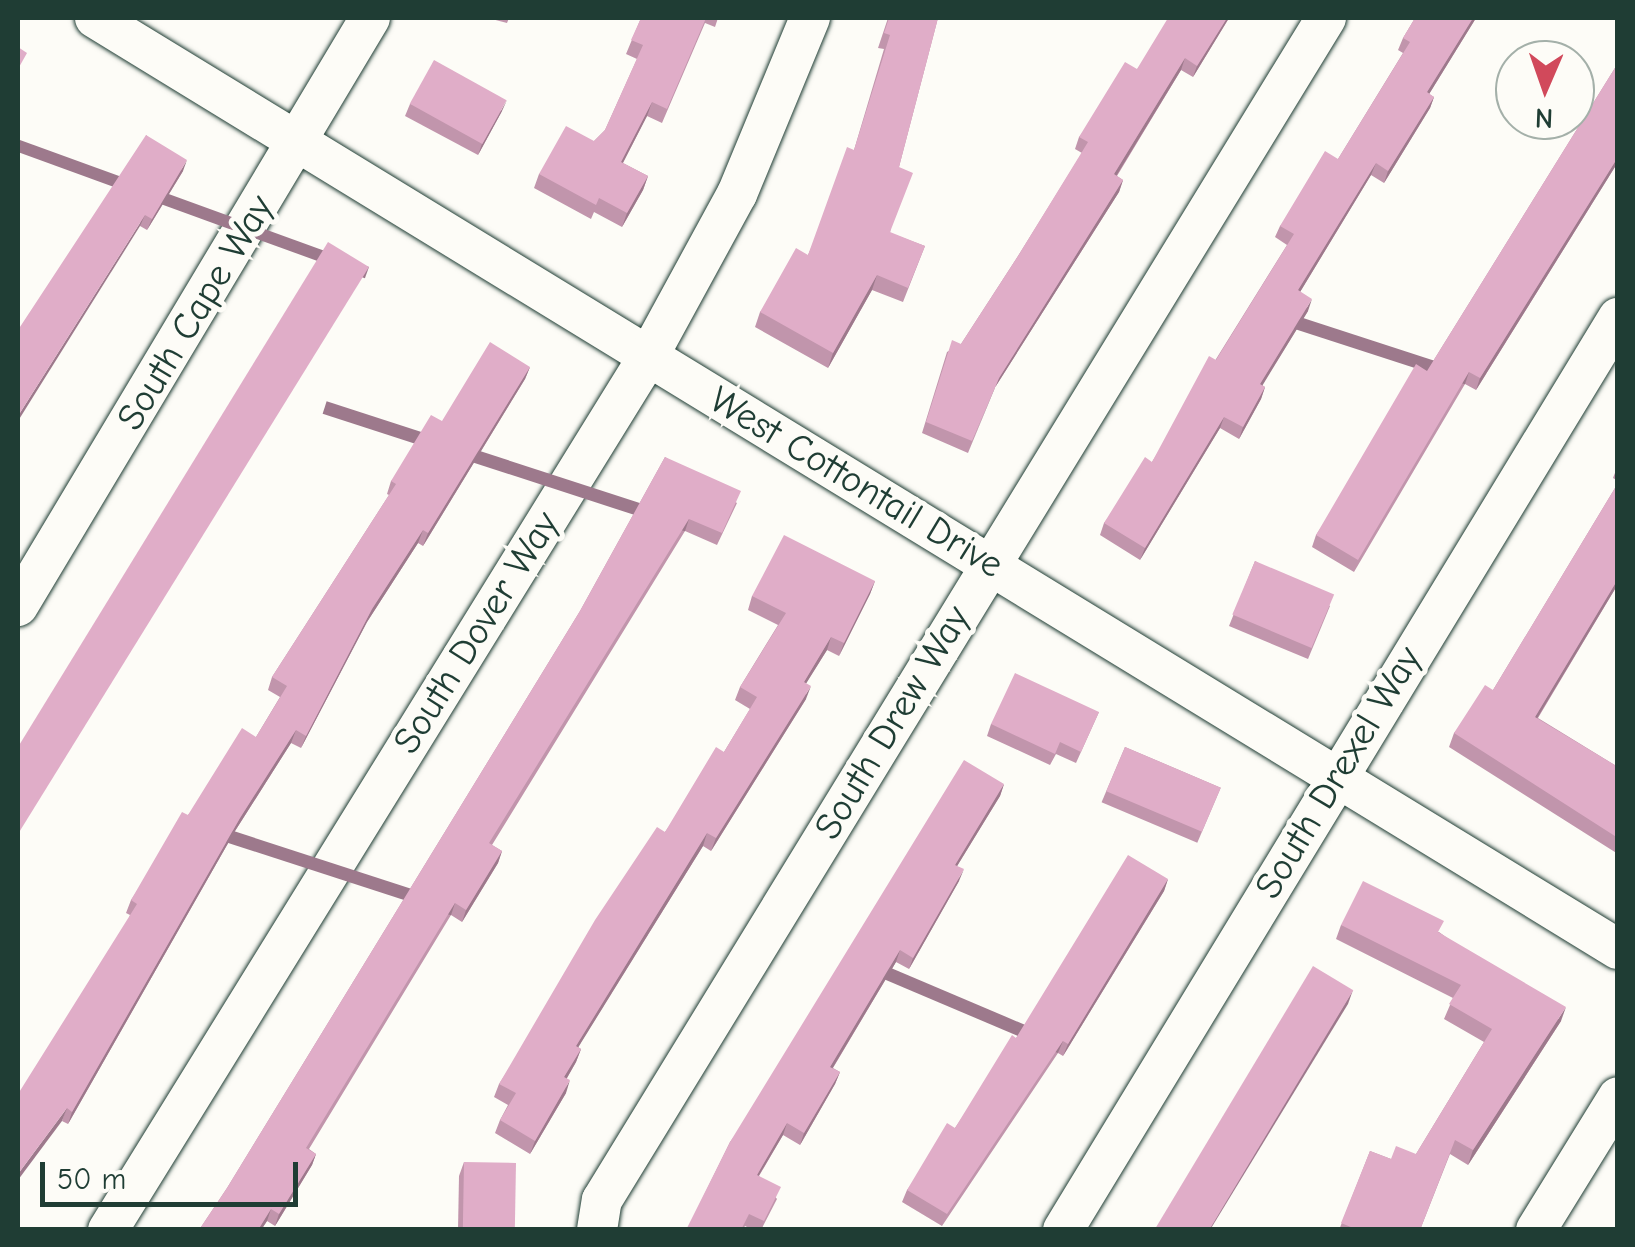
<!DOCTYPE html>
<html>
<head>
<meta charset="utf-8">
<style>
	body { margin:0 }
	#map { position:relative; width:1635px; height:1247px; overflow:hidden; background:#fdfcf7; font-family:"Comic Neue",sans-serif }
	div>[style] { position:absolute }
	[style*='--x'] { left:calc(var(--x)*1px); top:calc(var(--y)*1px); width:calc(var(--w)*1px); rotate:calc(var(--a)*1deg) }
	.roads { filter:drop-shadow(0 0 2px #1f3d34) drop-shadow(0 0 2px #1f3d34) }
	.street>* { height:40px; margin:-20px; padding:0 20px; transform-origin:20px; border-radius:20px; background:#fdfcf7 }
	.wall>* { inset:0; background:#c195ac; transform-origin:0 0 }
	.shaded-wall>* { inset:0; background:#9d798c; transform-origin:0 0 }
	.building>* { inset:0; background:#e0adc8; transform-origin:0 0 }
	span { translate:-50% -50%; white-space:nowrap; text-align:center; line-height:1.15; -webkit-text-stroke:10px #fdfcf7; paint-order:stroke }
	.street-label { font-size:38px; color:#1f3d34 }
	.frame { position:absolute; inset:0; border:20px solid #1f3d34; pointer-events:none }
	.north { position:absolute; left:1495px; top:40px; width:100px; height:100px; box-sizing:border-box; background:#fdfcf7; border:2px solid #a4b0a9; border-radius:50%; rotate:182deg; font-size:28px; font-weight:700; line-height:40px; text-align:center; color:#1f3d34 }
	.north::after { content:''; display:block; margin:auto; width:35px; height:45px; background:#d1495b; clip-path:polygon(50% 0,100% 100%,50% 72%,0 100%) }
	.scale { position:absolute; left:40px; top:1162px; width:258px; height:45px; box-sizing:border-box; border:5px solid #1f3d34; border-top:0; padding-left:12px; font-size:30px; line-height:35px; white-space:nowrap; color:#1f3d34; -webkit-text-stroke:8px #fdfcf7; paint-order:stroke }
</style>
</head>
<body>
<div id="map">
	<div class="roads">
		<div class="street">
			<i style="--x:95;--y:18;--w:1785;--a:31.44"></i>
			<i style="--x:18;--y:606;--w:685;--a:-59.09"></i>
			<i style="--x:108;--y:1230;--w:1027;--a:-58.26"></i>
			<i style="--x:648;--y:357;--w:186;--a:-61.4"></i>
			<i style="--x:737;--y:194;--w:191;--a:-67.5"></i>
			<i style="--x:597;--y:1230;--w:30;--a:-81"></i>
			<i style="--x:602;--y:1200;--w:1386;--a:-58.51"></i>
			<i style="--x:1063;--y:1230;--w:1068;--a:-58.68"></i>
			<i style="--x:1536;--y:1230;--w:156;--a:-58.3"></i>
		</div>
	</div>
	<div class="wall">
		<i style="clip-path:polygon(488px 18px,509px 18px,507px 23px)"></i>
		<i style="clip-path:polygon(641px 18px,718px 18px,715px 27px,705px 23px,662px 123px,647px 116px,623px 163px,648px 176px,643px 190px,622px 227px,594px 212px,591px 219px,534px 188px,539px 174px,594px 141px,605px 130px,637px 59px,626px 54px)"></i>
		<i style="clip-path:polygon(888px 18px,938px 18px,899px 167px,890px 233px,925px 246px,903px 302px,872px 290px,828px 368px,755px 327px,760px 312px,808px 255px,854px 150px,884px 49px,878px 48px)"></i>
		<i style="clip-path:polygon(1229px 18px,1193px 77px,1181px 70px,1117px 176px,1123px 180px,1119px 192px,994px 389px,968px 453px,922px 433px,947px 352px,961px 344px,1018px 256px,1082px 153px,1075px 149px,1079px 137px,1137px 69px)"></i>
		<i style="clip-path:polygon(1415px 18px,1476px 18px,1429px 94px,1434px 97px,1430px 108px,1384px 183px,1371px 175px,1300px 292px,1308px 311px,1262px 385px,1265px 387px,1261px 399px,1239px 439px,1220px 428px,1140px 560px,1100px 535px,1104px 523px,1152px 462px,1287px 245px,1275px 237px,1280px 226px,1338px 159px,1403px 53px,1398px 50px,1403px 38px)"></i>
		<i style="clip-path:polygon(1618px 63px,1618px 162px,1476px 390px,1465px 384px,1354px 572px,1312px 547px,1316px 535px,1427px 371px)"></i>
		<i style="clip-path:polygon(410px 104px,502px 111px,478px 155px,405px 116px)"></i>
		<i style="clip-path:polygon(146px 135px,183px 171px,147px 230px,140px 226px)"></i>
		<i style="clip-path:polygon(530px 367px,525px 379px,423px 546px,418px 543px,367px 622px,301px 748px,291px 743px,235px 831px,68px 1124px,62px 1121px,130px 915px,126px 913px,131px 900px,188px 815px,256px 737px,280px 697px,268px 690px,272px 677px,389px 495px,387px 494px,391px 481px)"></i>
		<i style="clip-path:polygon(665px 457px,737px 503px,717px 545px,685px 531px,492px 845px,502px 851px,498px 863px,462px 922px,451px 915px,309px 1149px,316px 1154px,312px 1165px,275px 1226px,267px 1221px,261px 1230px,199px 1230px,227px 1188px,580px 611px)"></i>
		<i style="clip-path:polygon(1618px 465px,1618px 481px,1613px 478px)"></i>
		<i style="clip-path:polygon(1618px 483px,1618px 584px,1538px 718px,1618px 767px,1618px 854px,1449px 747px,1454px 733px,1493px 690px)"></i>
		<i style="clip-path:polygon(1255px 561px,1330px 606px,1308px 659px,1229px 626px)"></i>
		<i style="clip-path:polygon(875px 581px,870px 594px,839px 656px,827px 650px,806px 683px,806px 699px,711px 851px,703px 846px,578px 1047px,581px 1049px,576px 1062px,567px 1078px,566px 1093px,530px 1154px,495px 1133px,500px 1120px,508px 1105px,494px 1097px,499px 1084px,665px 832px,724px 752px,750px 709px,735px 700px,740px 687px,778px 625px,748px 610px,752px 596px)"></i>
		<i style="clip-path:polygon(1099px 712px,1076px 763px,1056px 754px,1050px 765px,987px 736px,991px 724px)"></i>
		<i style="left:1125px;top:747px;width:104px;height:60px;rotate:23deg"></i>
		<i style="clip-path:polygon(1004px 784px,1000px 796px,957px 866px,959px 881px,909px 969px,896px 962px,833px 1068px,840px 1072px,835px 1084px,800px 1145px,783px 1135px,759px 1176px,777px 1199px,761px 1230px,753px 1230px,745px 1226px,743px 1230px,687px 1230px,730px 1142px)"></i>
		<i style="clip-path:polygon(1168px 879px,1164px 891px,1063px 1056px,1058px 1053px,942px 1226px,902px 1202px,907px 1190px,955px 1128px,1016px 1038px)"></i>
		<i style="clip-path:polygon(1341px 925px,1439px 932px,1561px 1021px,1468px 1165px,1450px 1154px,1420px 1230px,1339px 1230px,1370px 1151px,1391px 1159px,1416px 1154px,1484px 1042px,1444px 1019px,1453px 998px,1336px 939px)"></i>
		<i style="clip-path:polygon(464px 1162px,514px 1230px,458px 1230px,459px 1176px)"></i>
	</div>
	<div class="shaded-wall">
		<i style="clip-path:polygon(1227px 18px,1229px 18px,1193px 77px,1197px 66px)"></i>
		<i style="clip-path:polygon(1473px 18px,1476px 18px,1423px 104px,1427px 92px)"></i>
		<i style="clip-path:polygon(1185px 58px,1181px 70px,1110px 186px,1114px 174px)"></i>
		<i style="clip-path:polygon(1434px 97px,1430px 108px,1384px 183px,1388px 171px)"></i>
		<i style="clip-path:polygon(507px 100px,502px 111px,478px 155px,482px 144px)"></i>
		<i style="clip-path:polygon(652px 102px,647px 116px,616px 176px,621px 162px)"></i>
		<i style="clip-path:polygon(1618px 157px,1618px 162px,1476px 390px,1480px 378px)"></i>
		<i style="clip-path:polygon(187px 160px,183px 171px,147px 230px,152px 219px)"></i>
		<i style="clip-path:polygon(1376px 163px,1371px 175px,1294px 302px,1298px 290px)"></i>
		<i style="clip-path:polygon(648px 176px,643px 190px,622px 227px,627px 213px)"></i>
		<i style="clip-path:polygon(1123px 180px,1119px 192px,994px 389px,968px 453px,999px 378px)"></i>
		<i style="clip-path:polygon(145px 215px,140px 226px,18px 421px,18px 416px)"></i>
		<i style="left:369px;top:267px;width:12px;height:667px;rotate:110deg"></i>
		<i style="clip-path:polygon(877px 275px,872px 290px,828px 368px,833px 353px)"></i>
		<i style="clip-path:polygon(1312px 299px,1308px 311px,1256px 396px,1260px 384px)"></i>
		<i style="clip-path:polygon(530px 367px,525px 379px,423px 546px,428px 533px)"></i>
		<i style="left:1469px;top:372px;width:13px;height:218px;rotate:108deg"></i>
		<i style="clip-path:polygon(1265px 387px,1261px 399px,1239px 439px,1243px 427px)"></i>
		<i style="clip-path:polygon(1224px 417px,1220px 428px,1140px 560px,1145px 548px)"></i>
		<i style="left:689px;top:519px;width:13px;height:381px;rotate:108deg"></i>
		<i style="clip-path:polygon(423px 530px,418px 543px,367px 622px,301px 748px,306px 736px,372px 609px)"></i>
		<i style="clip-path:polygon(1618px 579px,1618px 584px,1530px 730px,1535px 717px)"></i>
		<i style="clip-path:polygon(875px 581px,870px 594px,839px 656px,844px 643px)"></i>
		<i style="clip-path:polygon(831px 637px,827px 650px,799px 695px,804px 682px)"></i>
		<i style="clip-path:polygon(811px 686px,806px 699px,711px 851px,716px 838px)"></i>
		<i style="clip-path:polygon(296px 730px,291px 743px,235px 831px,68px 1124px,72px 1112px,240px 818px)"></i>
		<i style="clip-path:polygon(1004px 784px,1000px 796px,951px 876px,955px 865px)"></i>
		<i style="clip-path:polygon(707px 833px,703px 846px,571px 1059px,576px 1046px)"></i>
		<i style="clip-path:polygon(502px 851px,498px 863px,462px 922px,466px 910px)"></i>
		<i style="clip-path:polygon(964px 869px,959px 881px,909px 969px,913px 958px)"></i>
		<i style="clip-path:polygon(1168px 879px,1164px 891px,1063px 1056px,1068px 1044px)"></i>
		<i style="left:455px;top:903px;width:13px;height:287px;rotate:108deg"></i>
		<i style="clip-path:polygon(900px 950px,896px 962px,826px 1079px,830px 1067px)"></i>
		<i style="clip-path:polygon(1353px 990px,1348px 1004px,1210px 1230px,1206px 1230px)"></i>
		<i style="clip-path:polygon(1566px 1007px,1561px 1021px,1468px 1165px,1473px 1150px)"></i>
		<i style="left:1063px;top:1041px;width:13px;height:208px;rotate:113deg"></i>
		<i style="clip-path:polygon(581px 1049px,576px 1062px,560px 1090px,564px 1077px)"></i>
		<i style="clip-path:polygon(840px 1072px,835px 1084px,800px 1145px,804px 1133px)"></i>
		<i style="clip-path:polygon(570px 1080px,566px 1093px,530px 1154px,535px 1141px)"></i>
		<i style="clip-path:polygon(67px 1108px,62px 1121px,18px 1180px,18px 1174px)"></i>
		<i style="clip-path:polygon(787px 1123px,783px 1135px,752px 1187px,757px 1175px)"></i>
		<i style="clip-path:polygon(316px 1154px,312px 1165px,275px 1226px,279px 1214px)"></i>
		<i style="clip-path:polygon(271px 1209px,267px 1221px,261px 1230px,258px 1230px)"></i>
	</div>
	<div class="building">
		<i style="clip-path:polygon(641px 18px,706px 18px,667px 109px,652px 102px,621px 162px,648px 176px,627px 213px,599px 198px,596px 205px,539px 174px,566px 126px,594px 141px,605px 130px,643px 45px,631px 40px)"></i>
		<i style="clip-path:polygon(889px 18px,938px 18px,899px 167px,913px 173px,890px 232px,925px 246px,908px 288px,877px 275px,833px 353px,760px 312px,796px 248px,808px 255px,847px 147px,854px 150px,890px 35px,884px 33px)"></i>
		<i style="clip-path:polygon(1168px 18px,1227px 18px,1197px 66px,1185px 58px,1114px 174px,1123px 180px,999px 378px,972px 441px,926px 422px,952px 340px,961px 344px,1018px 256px,1088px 142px,1079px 137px,1125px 62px,1137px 69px)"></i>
		<i style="clip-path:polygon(1415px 18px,1473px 18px,1427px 92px,1434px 97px,1388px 171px,1376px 163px,1298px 290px,1312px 299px,1260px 384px,1265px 387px,1243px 427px,1224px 417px,1145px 548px,1104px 523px,1145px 457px,1152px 462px,1209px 356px,1216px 360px,1294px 234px,1280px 226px,1325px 151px,1338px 159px,1410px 42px,1403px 38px)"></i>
		<i style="clip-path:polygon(18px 47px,27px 53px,18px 69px)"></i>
		<i style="left:434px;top:60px;width:83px;height:50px;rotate:29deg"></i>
		<i style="clip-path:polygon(1618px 63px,1618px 157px,1480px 378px,1469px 372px,1358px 560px,1316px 535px,1416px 364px,1427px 371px)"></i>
		<i style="clip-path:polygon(146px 135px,187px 160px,152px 219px,145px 215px,18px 416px,18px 330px)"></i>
		<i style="clip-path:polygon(328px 242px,369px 267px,18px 834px,18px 747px)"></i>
		<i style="clip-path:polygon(490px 342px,530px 367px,428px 533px,423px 530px,372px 609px,306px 736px,296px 730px,240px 818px,72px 1112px,67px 1108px,18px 1174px,18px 1094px,137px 904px,131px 900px,182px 812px,188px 815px,242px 728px,256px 737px,287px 686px,272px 677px,396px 484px,391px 481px,431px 415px,442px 421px)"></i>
		<i style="clip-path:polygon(665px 457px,741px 491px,722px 533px,689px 519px,489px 843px,502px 851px,466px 910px,455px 903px,306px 1148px,316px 1154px,279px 1214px,271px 1209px,258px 1230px,199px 1230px,227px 1188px,580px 611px)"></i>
		<i style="clip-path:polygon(1618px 483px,1618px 579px,1535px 717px,1618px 767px,1618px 838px,1454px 733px,1485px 685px,1493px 690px)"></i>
		<i style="clip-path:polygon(784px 535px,875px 581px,844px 643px,831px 637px,804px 682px,811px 686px,716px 838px,707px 833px,576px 1046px,581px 1049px,564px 1077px,570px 1080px,535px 1141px,500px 1120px,516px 1093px,499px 1084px,595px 920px,657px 827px,665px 832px,716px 747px,724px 752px,757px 697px,740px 687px,786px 613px,752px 596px)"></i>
		<i style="left:1255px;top:561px;width:86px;height:58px;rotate:23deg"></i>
		<i style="clip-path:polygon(1015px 673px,1099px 712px,1081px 752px,1060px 742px,1055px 754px,991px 724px)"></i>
		<i style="left:1125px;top:747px;width:104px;height:48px;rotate:23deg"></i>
		<i style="clip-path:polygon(964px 760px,1004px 784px,955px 865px,964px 869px,913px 958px,900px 950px,830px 1067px,840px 1072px,804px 1133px,787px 1123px,757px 1175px,781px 1187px,764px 1221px,749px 1214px,741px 1230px,690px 1230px,687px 1228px,730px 1142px)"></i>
		<i style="clip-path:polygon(1128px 855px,1168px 879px,1068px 1044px,1063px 1041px,947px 1214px,907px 1190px,947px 1123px,955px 1128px,1012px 1035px,1016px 1038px)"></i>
		<i style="clip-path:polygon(1363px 881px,1444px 921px,1438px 932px,1566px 1007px,1473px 1150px,1455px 1140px,1420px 1230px,1358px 1230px,1341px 1223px,1370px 1151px,1391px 1159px,1396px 1146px,1416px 1154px,1492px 1029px,1449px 1004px,1461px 985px,1341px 925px)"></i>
		<i style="left:1313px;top:966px;width:47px;height:310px;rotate:31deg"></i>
		<i style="left:464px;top:1162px;width:52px;height:68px;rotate:1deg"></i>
	</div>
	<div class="street-label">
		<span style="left:196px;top:313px;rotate:-59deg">South Cape Way</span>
		<span style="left:856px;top:483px;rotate:31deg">West Cottontail Drive</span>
		<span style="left:477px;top:633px;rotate:-58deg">South Dover Way</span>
		<span style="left:893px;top:723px;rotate:-59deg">South Drew Way</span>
		<span style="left:1339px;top:773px;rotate:-59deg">South Drexel Way</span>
	</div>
	<div class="frame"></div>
	<div class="north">N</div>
	<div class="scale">50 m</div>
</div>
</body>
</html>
